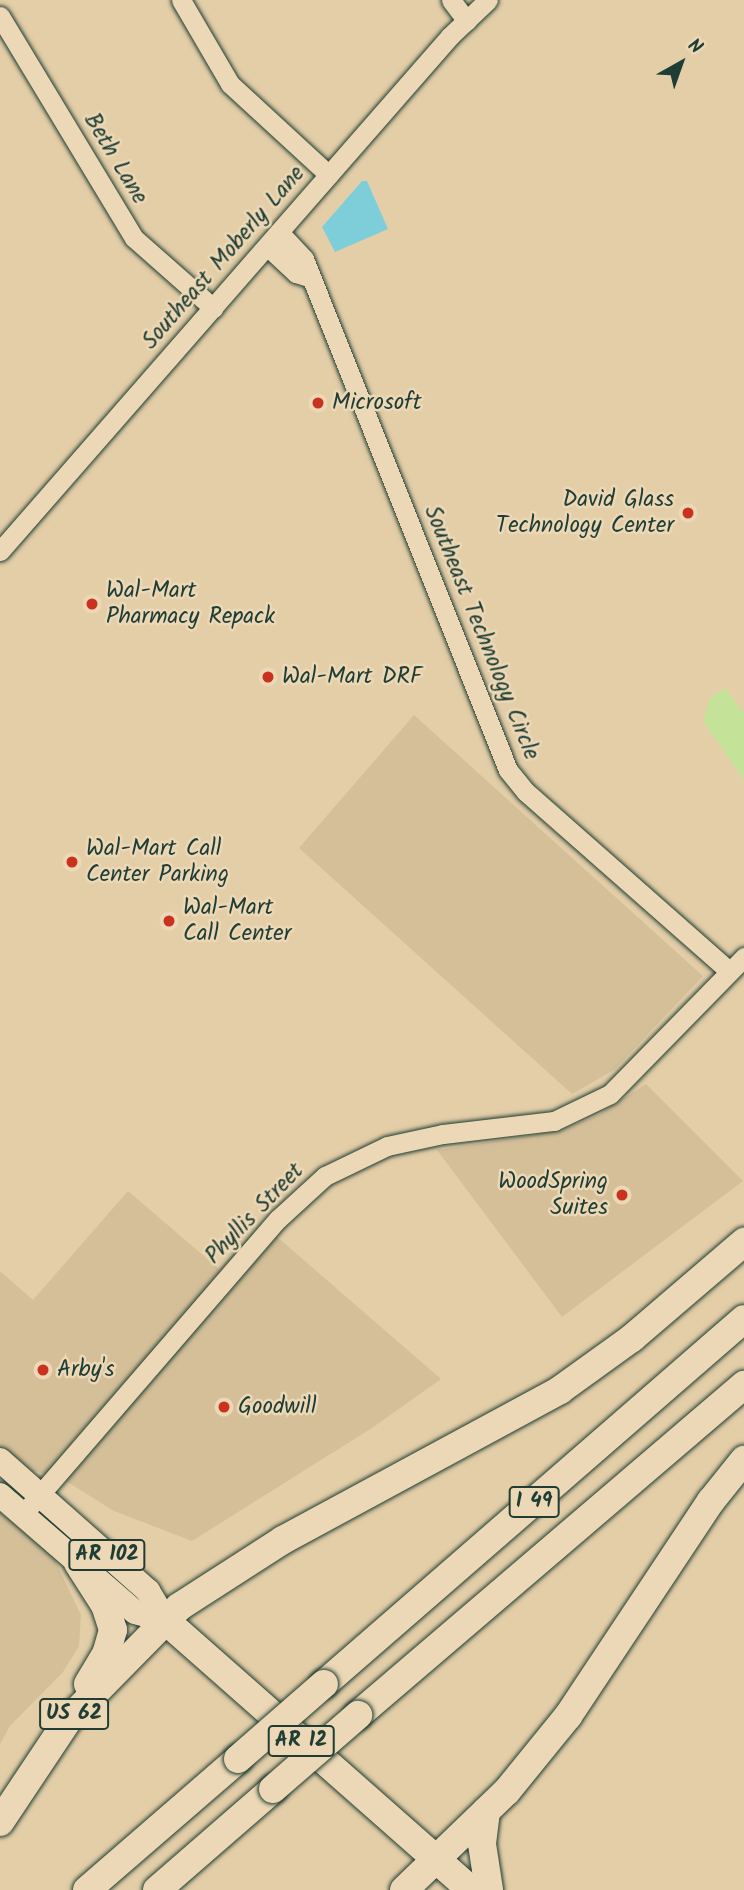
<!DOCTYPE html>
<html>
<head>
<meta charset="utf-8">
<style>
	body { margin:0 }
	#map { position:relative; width:744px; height:1890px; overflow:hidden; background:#e4cea8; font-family:Kalam,sans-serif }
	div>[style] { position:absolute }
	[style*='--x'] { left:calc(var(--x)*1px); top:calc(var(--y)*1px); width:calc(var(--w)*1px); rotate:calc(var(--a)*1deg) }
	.built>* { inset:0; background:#d4bf99 }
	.green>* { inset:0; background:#c5e299 }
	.water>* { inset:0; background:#7eced9 }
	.roads { filter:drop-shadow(0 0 2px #1f3d34) drop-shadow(0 0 2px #1f3d34) }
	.minor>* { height:19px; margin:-9.5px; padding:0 9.5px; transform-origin:9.5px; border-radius:9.5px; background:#ecd8b6 }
	.major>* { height:24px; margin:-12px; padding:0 12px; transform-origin:12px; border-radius:12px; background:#ecd8b6 }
	.highway>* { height:28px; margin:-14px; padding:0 14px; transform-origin:14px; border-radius:14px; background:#ecd8b6 }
	.bridges { filter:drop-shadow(0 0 2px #1f3d34) drop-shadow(0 0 2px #1f3d34) }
	.highway-bridge>* { height:28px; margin:-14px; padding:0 14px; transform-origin:14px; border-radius:14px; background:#ecd8b6 }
	.dots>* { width:19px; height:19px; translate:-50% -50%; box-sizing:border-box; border:4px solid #ecd8b6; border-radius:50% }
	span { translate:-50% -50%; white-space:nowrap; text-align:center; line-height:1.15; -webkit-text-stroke:5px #ecd8b6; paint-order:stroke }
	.shield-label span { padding:2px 5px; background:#ecd8b6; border:2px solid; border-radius:5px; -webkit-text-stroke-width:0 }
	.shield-label { font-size:21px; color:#1f3d34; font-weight:700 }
	.street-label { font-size:23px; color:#1f3d34 }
	.poi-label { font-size:23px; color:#1f3d34 }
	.left { translate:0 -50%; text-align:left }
	.right { translate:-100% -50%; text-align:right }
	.north { position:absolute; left:646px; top:28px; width:70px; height:70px; -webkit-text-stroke:5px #ecd8b6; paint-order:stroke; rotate:40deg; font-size:19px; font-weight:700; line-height:28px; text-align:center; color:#1f3d34 }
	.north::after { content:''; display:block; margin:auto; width:24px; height:32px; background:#1f3d34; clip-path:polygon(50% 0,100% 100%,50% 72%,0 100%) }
</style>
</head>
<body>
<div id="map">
	<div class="built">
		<i style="clip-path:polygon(414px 715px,703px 976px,614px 1070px,572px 1094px,299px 848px)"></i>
		<i style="clip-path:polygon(646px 1084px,743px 1181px,562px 1317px,437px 1150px,560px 1131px,598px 1115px)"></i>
		<i style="clip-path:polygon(128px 1191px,219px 1269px,261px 1223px,441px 1379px,372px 1428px,192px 1541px,114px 1511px,69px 1483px,37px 1471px,24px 1473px,0 1452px,0 1271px,33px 1300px)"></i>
		<i style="clip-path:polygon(0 1510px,52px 1554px,81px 1615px,79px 1646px,63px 1672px,10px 1726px,0 1744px)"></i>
	</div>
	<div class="green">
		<i style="clip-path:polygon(725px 688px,744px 713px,744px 780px,703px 721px,710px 698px)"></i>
	</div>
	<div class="water">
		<i style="clip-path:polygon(362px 181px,367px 181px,388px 229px,335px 252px,322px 227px)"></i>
	</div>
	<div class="roads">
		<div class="minor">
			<i style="--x:181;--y:0;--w:97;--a:59.7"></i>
			<i style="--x:230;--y:84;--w:134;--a:42.6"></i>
			<i style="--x:451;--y:0;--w:26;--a:53"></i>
			<i style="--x:0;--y:16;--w:259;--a:58.9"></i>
			<i style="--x:134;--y:238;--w:106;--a:41.5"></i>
			<i style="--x:279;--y:232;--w:37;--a:47"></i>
			<i style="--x:304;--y:259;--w:550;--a:68.24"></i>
			<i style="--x:508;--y:770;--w:28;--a:51"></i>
			<i style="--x:526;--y:792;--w:271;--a:41.4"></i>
			<i style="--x:267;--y:246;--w:40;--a:43"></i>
			<i style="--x:296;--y:273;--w:13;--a:18"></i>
			<i style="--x:0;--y:551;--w:684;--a:-48.85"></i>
			<i style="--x:450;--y:36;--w:52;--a:-43.5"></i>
			<i style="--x:30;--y:1506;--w:379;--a:-49.2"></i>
			<i style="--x:278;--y:1219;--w:64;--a:-42.5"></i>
			<i style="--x:325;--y:1176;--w:69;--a:-25.8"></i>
			<i style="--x:387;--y:1146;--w:57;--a:-12.1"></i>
			<i style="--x:443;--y:1134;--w:112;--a:-6.7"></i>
			<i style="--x:554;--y:1121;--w:62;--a:-25.7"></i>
			<i style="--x:610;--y:1094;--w:192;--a:-45.6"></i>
		</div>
		<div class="major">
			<i style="--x:0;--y:1460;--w:198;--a:41.5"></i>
			<i style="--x:148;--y:1591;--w:35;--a:59"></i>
			<i style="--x:0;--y:1495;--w:179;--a:40.9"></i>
			<i style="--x:135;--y:1612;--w:32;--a:16"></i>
		</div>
		<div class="highway">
			<i style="--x:78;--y:1563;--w:50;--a:57.3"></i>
			<i style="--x:105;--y:1605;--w:26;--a:72"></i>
			<i style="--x:113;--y:1630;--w:25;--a:106"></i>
			<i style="--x:106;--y:1654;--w:35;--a:121"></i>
			<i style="--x:166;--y:1621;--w:407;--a:41.4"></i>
			<i style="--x:324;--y:1684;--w:556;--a:-40.99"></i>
			<i style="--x:358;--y:1715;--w:508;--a:-40.53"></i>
			<i style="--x:486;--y:1811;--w:33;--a:97"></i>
			<i style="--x:482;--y:1844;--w:47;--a:81.3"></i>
			<i style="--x:0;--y:1822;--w:123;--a:-56.3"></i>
			<i style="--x:68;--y:1720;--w:158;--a:-45.5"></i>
			<i style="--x:179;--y:1607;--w:124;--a:-32.8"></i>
			<i style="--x:283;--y:1540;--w:315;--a:-28.4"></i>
			<i style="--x:560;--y:1390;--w:89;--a:-35.8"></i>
			<i style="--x:632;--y:1338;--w:148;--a:-40.6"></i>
			<i style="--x:87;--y:1890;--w:200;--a:-40.9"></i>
			<i style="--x:157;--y:1890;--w:154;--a:-41"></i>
			<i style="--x:404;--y:1890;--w:143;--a:-43.9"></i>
			<i style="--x:507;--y:1791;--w:97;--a:-50.9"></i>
			<i style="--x:568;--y:1716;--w:258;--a:-56.4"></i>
			<i style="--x:711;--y:1501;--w:53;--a:-51.2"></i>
		</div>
	</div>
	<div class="bridges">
		<div class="highway-bridge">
			<i style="--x:238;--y:1759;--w:114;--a:-41.1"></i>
			<i style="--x:273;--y:1789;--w:113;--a:-41"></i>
		</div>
	</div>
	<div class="dots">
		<i style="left:318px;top:403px;background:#c8321e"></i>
		<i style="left:688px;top:513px;background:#c8321e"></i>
		<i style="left:92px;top:604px;background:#c8321e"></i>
		<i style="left:268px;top:677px;background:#c8321e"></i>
		<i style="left:72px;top:862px;background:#c8321e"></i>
		<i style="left:169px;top:921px;background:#c8321e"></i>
		<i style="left:622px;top:1195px;background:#c8321e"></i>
		<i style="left:43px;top:1370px;background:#c8321e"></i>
		<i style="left:224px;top:1407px;background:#c8321e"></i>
	</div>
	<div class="shield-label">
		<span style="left:534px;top:1502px">I 49</span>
		<span style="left:107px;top:1555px">AR 102</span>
		<span style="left:74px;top:1714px">US 62</span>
		<span style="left:301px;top:1741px">AR 12</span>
	</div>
	<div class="street-label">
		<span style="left:115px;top:159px;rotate:59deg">Beth Lane</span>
		<span style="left:224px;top:258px;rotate:-49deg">Southeast Moberly Lane</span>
		<span style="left:481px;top:633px;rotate:68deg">Southeast Technology Circle</span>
		<span style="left:255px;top:1214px;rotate:-46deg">Phyllis Street</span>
	</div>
	<div class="poi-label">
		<span class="left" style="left:332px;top:403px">Microsoft</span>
		<span class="right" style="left:674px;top:513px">David Glass<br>Technology Center</span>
		<span class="left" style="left:106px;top:604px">Wal-Mart<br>Pharmacy Repack</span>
		<span class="left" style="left:282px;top:677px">Wal-Mart DRF</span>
		<span class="left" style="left:86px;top:862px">Wal-Mart Call<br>Center Parking</span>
		<span class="left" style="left:183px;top:921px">Wal-Mart<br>Call Center</span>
		<span class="right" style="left:608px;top:1195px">WoodSpring<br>Suites</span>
		<span class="left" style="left:57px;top:1370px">Arby's</span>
		<span class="left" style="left:238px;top:1407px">Goodwill</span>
	</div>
	<div class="north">N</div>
</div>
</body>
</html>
